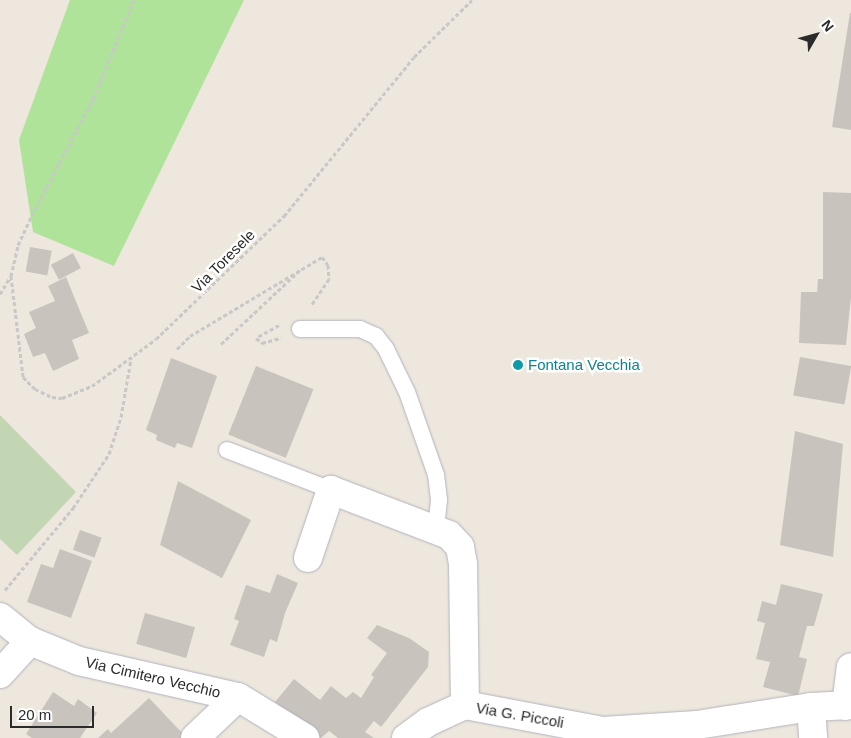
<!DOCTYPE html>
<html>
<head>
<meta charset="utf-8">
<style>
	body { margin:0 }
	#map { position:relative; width:851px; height:738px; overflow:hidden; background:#ede7dd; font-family:Helvetica,sans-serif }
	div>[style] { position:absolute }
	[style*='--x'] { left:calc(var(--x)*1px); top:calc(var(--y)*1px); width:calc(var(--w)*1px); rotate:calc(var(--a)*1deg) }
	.green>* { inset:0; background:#afe39a }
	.cemetery>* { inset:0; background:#c3d6b4 }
	.building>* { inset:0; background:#c8c4bd; transform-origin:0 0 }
	.path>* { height:3px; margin-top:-1.5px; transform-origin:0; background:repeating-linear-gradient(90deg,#c8c8c8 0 4px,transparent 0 6.5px) }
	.roads { filter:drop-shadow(0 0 1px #b1b3be) drop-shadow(0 0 1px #b1b3be) }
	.service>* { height:16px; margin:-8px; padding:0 8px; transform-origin:8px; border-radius:8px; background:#fff }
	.minor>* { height:28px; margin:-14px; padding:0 14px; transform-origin:14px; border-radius:14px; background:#fff }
	.tertiary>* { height:28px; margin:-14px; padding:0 14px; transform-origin:14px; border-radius:14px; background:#fff }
	.dots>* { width:14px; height:14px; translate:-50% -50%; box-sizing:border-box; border:2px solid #fff; border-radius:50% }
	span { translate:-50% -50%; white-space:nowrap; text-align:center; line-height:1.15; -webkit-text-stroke:5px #fff; paint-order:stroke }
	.street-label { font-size:15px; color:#2b2b2b }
	.culture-label { font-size:15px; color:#0d838f }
	.left { translate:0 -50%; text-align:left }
	.north { position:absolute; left:791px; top:10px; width:50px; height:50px; -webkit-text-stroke:4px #fff; paint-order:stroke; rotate:52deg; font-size:14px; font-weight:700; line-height:20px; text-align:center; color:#2b2b2b }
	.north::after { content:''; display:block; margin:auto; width:18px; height:22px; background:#2b2b2b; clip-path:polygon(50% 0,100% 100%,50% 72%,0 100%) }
	.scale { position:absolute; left:10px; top:706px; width:84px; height:22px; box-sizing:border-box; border:2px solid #2b2b2b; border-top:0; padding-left:6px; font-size:15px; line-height:18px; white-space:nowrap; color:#2b2b2b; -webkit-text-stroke:4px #fff; paint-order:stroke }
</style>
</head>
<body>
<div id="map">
	<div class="green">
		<i style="clip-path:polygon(70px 0,244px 0,114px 266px,33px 232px,19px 140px)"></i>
	</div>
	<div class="cemetery">
		<i style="clip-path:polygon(0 415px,76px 492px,17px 555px,0 539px)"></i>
	</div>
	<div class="building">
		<i style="clip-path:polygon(850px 13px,851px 13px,851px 130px,832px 127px)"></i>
		<i style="clip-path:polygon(823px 192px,851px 193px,851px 297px,846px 345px,799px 343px,801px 292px,817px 292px,818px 279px,823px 279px)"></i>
		<i style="left:30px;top:247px;width:22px;height:25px;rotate:10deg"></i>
		<i style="left:73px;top:253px;width:17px;height:25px;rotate:62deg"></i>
		<i style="clip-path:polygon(66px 277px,89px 333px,72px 340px,79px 359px,53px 371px,45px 353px,33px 357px,24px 334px,36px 328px,29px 312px,55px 301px,48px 286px)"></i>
		<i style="left:800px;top:357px;width:52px;height:39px;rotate:10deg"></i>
		<i style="clip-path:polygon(171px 358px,217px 376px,192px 448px,177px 443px,175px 448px,156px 440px,157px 435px,146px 430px)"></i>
		<i style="left:256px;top:366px;width:62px;height:74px;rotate:22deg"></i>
		<i style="clip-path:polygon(795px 431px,843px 444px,833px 557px,780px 545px)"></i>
		<i style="clip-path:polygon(178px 481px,251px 520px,222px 578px,160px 545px)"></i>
		<i style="left:80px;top:530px;width:23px;height:21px;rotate:20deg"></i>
		<i style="clip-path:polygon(60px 549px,92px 561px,71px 618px,27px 602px,41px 564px,53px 568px)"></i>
		<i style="clip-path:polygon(277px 574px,298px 583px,285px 613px,277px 642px,270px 639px,264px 657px,230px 645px,239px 621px,234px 619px,246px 585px,270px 593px)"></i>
		<i style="clip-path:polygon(781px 584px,823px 594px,814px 626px,807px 626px,799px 657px,807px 659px,798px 696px,763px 687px,770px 662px,756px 659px,765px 623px,757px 621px,762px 601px,776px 605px)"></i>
		<i style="left:145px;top:613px;width:52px;height:32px;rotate:16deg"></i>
		<i style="clip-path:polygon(377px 625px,409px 638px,429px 652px,428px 667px,381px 727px,374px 721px,365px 732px,374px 738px,338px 738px,329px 731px,321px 738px,275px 702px,294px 679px,320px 700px,331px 686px,346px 698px,353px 692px,361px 698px,374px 677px,371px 675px,387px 653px,367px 638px)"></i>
		<i style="clip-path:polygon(53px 692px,74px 706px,78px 699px,97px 713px,80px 738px,32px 738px,26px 734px)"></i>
		<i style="clip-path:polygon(149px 698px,187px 738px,98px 738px,108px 729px,111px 733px)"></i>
	</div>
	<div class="path">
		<i style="--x:11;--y:276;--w:102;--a:83.2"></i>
		<i style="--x:23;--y:377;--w:17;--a:45"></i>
		<i style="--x:35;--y:389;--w:19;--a:25"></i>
		<i style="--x:52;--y:397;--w:10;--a:6"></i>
		<i style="--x:62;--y:398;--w:32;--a:-22"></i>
		<i style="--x:92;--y:386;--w:79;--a:-36.3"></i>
		<i style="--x:156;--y:339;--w:178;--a:-43.9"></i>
		<i style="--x:284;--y:216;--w:205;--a:-50.7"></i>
		<i style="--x:414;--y:57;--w:81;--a:-44.5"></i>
		<i style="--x:0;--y:294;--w:21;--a:-59"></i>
		<i style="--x:11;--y:276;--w:32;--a:-77"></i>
		<i style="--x:18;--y:245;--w:26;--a:-65"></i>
		<i style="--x:29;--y:221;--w:138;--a:-62.3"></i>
		<i style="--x:93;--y:99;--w:107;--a:-67.5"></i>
		<i style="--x:279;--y:325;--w:26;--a:151"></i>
		<i style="--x:256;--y:338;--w:8;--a:40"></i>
		<i style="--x:262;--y:343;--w:20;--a:-15"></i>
		<i style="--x:221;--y:344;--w:108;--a:-43.1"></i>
		<i style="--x:177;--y:349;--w:18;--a:-45"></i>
		<i style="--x:190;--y:336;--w:154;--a:-30.9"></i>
		<i style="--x:322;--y:257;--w:10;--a:53"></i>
		<i style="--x:328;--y:265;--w:14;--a:86"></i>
		<i style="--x:329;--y:279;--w:32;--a:124"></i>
		<i style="--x:5;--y:590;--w:107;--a:-50.3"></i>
		<i style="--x:73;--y:508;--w:65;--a:-56.3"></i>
		<i style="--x:109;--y:454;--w:39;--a:-72"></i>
		<i style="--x:121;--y:417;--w:59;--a:-80.2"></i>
	</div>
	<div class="roads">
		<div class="service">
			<i style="--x:300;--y:329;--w:60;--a:0"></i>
			<i style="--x:360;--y:329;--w:17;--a:24"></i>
			<i style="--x:376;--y:336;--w:16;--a:52"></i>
			<i style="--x:386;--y:349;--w:48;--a:64"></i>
			<i style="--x:407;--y:392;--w:88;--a:70.7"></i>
			<i style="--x:436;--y:475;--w:25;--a:83"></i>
			<i style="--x:439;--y:500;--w:30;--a:96"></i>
			<i style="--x:227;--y:450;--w:111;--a:21"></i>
		</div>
		<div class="minor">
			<i style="--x:308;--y:558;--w:72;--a:-71.3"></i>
			<i style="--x:331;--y:490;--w:126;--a:20.9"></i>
			<i style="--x:449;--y:535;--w:16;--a:47"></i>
			<i style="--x:460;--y:547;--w:17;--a:80"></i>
			<i style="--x:463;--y:564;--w:141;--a:89.2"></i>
			<i style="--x:0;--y:674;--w:45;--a:-47.7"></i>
			<i style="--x:846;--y:706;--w:39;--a:-83"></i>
			<i style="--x:811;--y:707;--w:31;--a:86"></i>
			<i style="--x:195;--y:738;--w:59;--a:-43.6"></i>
			<i style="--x:406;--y:738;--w:27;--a:-36"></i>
			<i style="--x:428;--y:722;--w:41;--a:-24.7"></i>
			<i style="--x:465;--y:705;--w:140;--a:10.7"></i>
			<i style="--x:603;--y:731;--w:94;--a:-3.7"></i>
			<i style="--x:697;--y:725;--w:115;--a:-9"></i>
			<i style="--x:811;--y:707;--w:40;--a:-2.9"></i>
		</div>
		<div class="tertiary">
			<i style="--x:0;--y:617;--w:38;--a:39"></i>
			<i style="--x:30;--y:641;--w:53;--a:22.2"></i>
			<i style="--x:79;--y:661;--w:163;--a:12.8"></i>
			<i style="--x:238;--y:697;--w:79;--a:31.5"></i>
		</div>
	</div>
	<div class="dots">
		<i style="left:518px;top:365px;background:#0f9aa8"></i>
	</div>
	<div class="street-label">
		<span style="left:223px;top:261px;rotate:-45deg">Via Toresele</span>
		<span style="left:153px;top:677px;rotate:13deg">Via Cimitero Vecchio</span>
		<span style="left:520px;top:715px;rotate:10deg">Via G. Piccoli</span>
	</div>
	<div class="culture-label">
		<span class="left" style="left:528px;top:365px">Fontana Vecchia</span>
	</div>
	<div class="north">N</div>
	<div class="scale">20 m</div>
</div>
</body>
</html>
